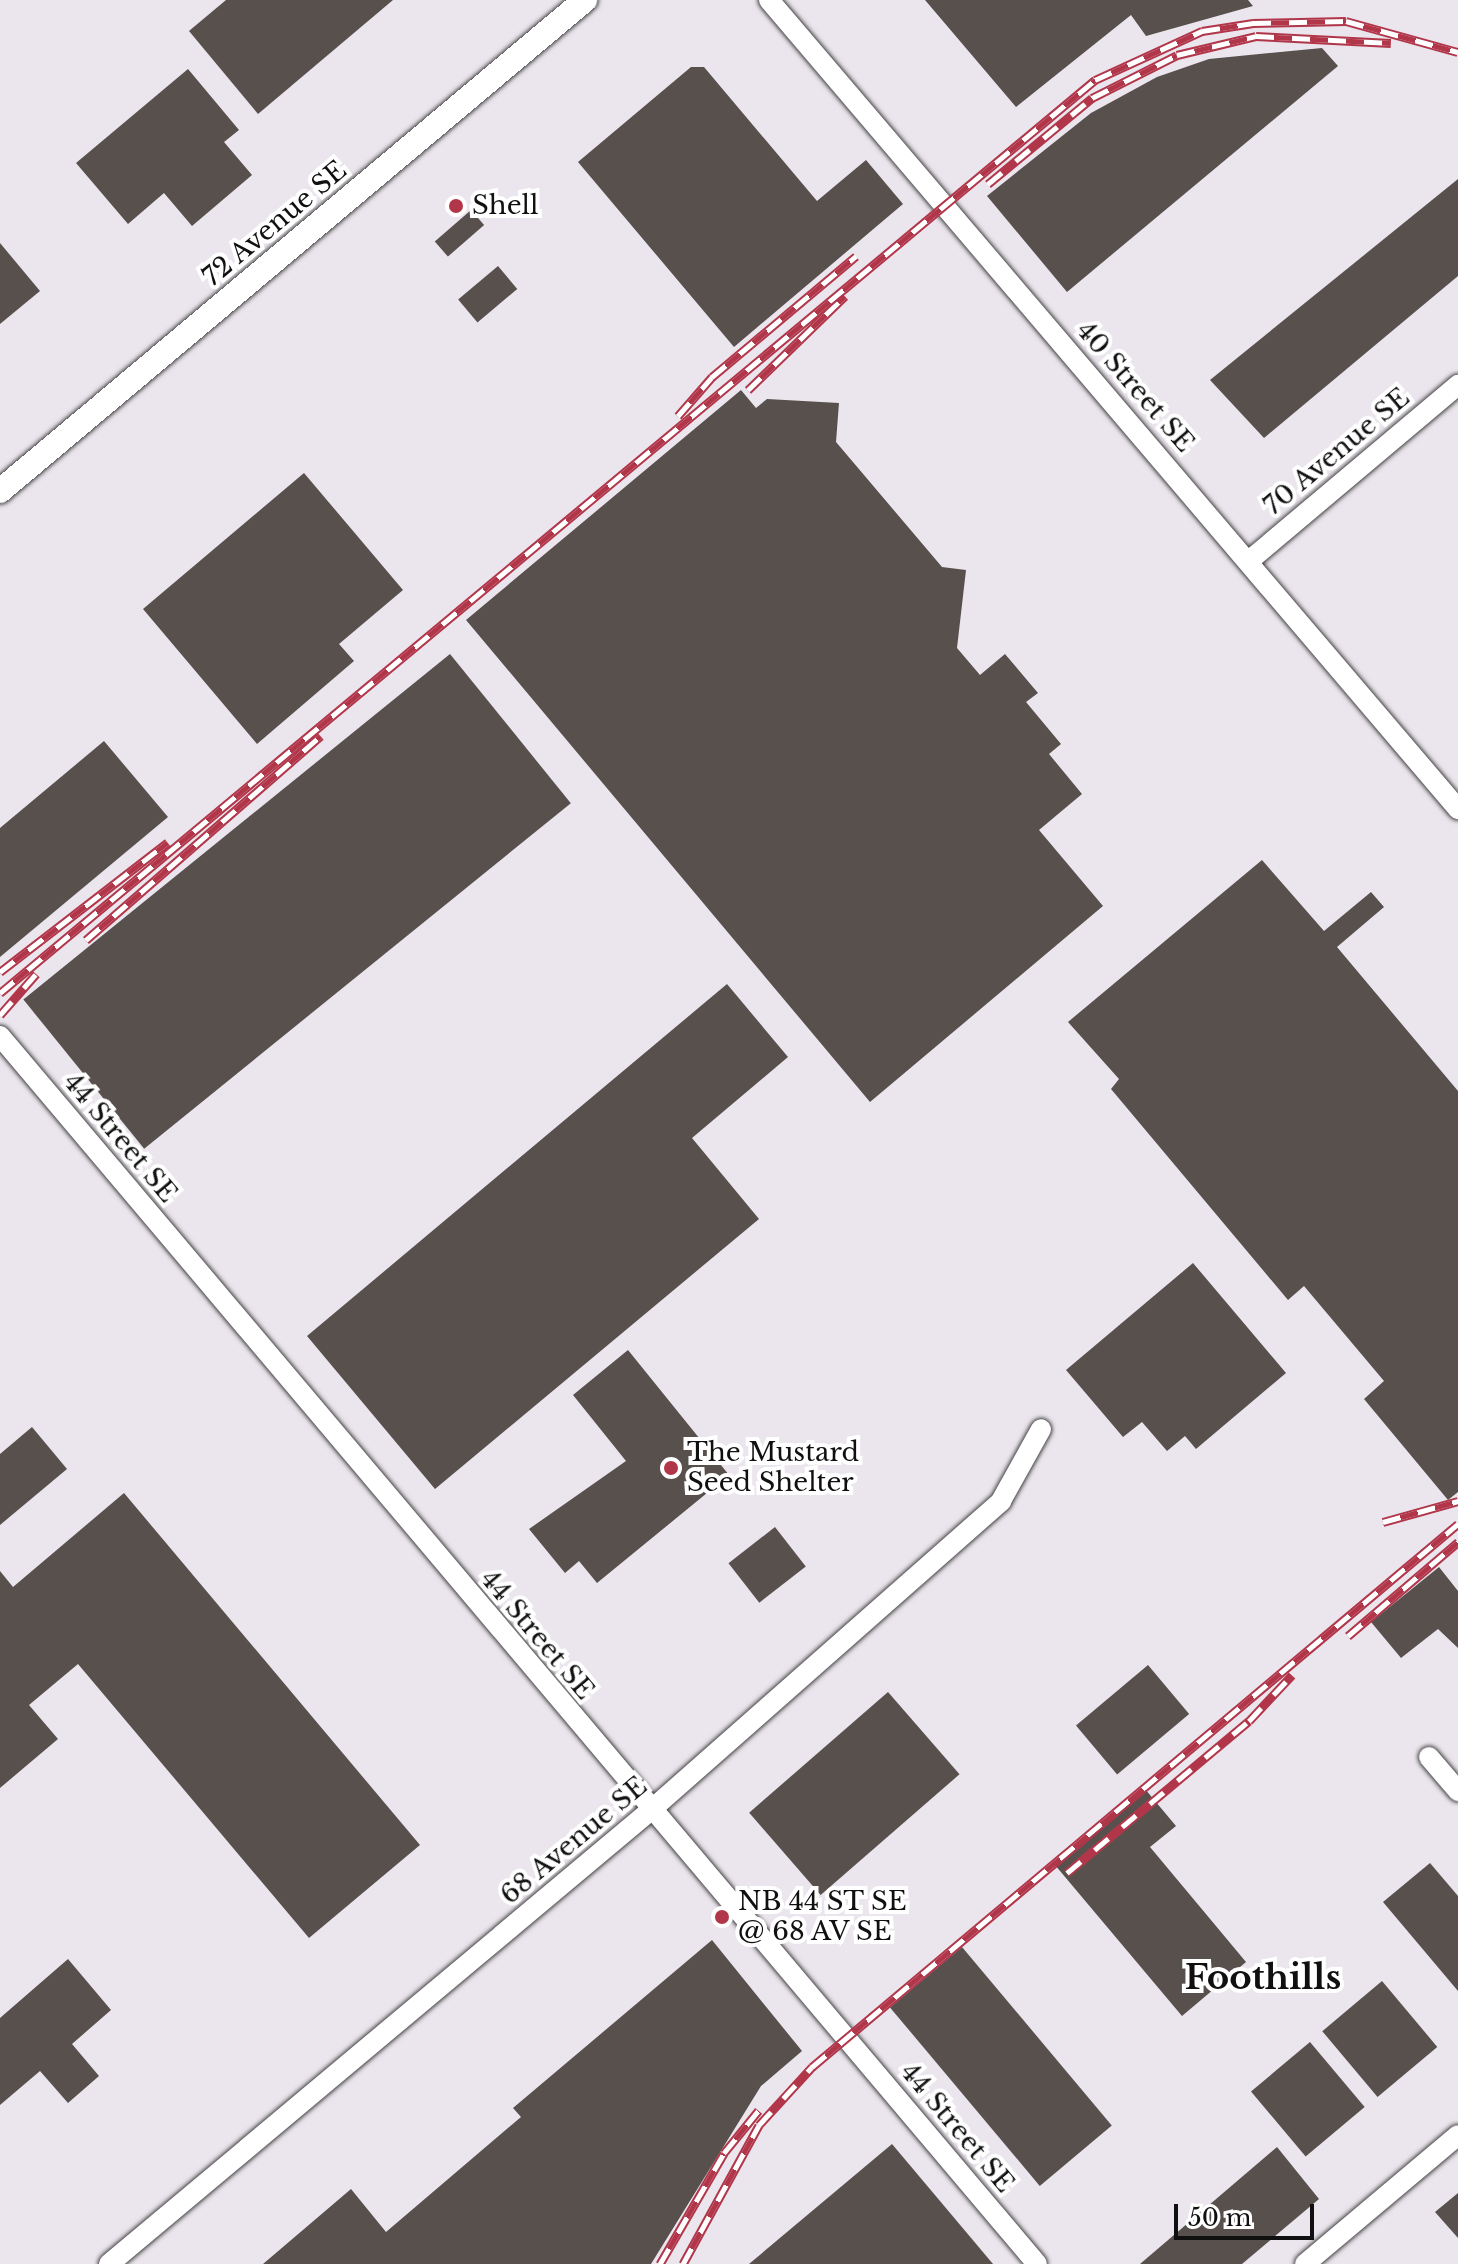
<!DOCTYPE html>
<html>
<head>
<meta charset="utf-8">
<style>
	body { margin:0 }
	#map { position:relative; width:1458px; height:2264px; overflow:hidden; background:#fefbf4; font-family:"Libre Baskerville",serif }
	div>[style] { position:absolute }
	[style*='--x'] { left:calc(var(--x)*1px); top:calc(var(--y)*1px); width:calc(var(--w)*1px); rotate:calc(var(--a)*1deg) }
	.industrial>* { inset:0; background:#ebe5ed; transform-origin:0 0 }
	.building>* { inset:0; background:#57504d; transform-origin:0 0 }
	.roads { filter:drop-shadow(0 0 2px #434343) drop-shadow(0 0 2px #434343) }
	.minor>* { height:20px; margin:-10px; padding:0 10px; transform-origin:10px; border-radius:10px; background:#fff }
	.tertiary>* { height:24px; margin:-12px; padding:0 12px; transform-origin:12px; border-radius:12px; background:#fff }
	.rail>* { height:9px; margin-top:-4.5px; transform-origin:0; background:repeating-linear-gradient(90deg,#fff 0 18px,#b13649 0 36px); box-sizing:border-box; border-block:2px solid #b13649 }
	.dots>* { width:22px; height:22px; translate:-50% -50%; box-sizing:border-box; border:4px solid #fff; border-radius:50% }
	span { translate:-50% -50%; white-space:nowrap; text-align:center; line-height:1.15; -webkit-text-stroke:8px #fff; paint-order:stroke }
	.poi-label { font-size:26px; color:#101010 }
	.left { translate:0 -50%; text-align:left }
	.street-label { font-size:26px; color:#101010 }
	.district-label { font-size:34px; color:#101010; font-weight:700 }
	.scale { position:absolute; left:1174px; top:2204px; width:140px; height:36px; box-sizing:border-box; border:4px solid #101010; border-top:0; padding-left:10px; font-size:24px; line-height:28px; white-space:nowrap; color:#101010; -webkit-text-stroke:6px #fff; paint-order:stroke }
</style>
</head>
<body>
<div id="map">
	<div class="industrial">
		<i style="left:0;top:0;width:1458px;height:2264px"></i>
	</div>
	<div class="building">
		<i style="clip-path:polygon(226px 0,393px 0,258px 114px,189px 31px)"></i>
		<i style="clip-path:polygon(925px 0,1248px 0,1253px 6px,1146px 36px,1131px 15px,1016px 107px)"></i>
		<i style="clip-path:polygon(1322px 48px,1338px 66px,1067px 292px,987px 196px,1091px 113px,1157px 77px,1209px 59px)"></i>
		<i style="clip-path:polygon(691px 67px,704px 67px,817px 201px,866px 160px,903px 204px,734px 347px,578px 162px)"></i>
		<i style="clip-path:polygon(188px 69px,239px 130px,224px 142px,252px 175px,192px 226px,164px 193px,128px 224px,76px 163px)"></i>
		<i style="clip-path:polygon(1458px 179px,1458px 276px,1264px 438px,1210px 380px)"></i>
		<i style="left:471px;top:210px;width:20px;height:48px;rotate:49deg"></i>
		<i style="clip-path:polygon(0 243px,40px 291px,0 324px)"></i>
		<i style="left:498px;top:266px;width:30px;height:52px;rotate:50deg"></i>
		<i style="clip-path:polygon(741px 390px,756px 408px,767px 399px,839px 403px,836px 442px,942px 567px,966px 570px,957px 648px,980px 675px,1005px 654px,1038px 693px,1026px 702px,1061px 744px,1049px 754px,1082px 794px,1039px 830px,1103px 906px,870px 1102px,466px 620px)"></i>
		<i style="clip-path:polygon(304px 473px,403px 590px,339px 644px,354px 661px,257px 744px,143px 609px)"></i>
		<i style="left:450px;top:654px;width:192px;height:549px;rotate:51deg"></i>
		<i style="clip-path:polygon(104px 741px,168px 817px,0 957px,0 828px)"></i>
		<i style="clip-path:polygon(1262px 860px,1324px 931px,1371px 892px,1384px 907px,1337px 947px,1458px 1091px,1458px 1492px,1448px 1500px,1364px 1399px,1384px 1381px,1304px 1286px,1288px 1300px,1111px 1089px,1119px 1079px,1068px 1022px)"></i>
		<i style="clip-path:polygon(727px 984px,788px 1057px,692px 1138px,759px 1219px,435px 1489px,307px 1336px)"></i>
		<i style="clip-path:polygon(1193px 1263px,1286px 1373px,1196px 1449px,1185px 1436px,1167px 1451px,1142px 1422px,1123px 1437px,1066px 1370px)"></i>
		<i style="clip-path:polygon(628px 1350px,729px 1475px,597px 1583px,579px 1561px,565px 1573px,529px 1529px,626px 1461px,573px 1395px)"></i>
		<i style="clip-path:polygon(32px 1427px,67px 1469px,0 1525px,0 1454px)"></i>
		<i style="clip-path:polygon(124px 1493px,420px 1845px,309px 1938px,78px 1664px,29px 1705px,58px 1739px,0 1788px,0 1571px,13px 1587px)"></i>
		<i style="left:775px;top:1527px;width:50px;height:59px;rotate:52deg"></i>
		<i style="clip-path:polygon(1439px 1567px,1458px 1591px,1458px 1648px,1438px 1629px,1401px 1658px,1371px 1622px)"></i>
		<i style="left:1148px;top:1665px;width:64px;height:94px;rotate:50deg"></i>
		<i style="left:888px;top:1692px;width:109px;height:184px;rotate:49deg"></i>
		<i style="clip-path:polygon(1145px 1789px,1176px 1826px,1150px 1847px,1246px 1962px,1182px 2016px,1055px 1865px)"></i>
		<i style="clip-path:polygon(1430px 1863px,1458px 1896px,1458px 1991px,1383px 1902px)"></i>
		<i style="clip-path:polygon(712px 1940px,802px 2051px,761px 2086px,651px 2264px,263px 2264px,351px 2189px,386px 2232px,521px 2117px,513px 2108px)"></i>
		<i style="left:962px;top:1947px;width:233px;height:94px;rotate:50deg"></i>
		<i style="clip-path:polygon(68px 1959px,111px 2010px,72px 2044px,99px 2076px,68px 2103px,40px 2071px,0 2105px,0 2018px)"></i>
		<i style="left:1382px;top:1981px;width:86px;height:78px;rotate:50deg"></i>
		<i style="left:1310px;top:2042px;width:85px;height:77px;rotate:50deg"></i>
		<i style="clip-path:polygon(892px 2144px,993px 2264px,749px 2264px)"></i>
		<i style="clip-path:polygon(1277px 2147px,1319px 2199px,1242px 2264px,1140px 2264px)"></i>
		<i style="clip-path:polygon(1458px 2193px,1458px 2238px,1435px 2212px)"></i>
	</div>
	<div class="roads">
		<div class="minor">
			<i style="--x:769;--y:0;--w:1063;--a:49.58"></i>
			<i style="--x:1250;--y:560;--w:272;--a:-40.1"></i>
			<i style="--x:0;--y:1036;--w:1607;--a:49.82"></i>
			<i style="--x:1429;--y:1757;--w:45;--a:49.5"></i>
			<i style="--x:109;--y:2264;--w:707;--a:-39.95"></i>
			<i style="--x:651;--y:1810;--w:467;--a:-41.4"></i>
			<i style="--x:1001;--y:1501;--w:82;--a:-60.9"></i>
			<i style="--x:1305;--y:2264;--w:200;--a:-40.1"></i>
		</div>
		<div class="tertiary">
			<i style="--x:0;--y:491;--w:764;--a:-40.01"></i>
		</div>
	</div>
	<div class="rail">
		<i style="--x:988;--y:184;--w:135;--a:-39.6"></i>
		<i style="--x:1092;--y:98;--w:95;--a:-26.8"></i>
		<i style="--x:1177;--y:55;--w:81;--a:-13.5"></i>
		<i style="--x:1256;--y:36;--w:135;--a:3"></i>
		<i style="--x:748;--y:390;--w:135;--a:-44.1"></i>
		<i style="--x:678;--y:416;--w:52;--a:-48.9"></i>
		<i style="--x:712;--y:377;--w:188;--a:-40"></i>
		<i style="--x:86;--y:940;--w:311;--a:-41"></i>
		<i style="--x:0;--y:972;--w:212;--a:-37.7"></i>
		<i style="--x:0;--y:993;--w:1426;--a:-39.82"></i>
		<i style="--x:1095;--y:80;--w:118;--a:-24.6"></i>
		<i style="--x:1202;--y:31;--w:52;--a:-8.9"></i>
		<i style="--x:1253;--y:23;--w:93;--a:-1.2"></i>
		<i style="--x:1346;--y:21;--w:116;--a:15.5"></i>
		<i style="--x:0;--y:1015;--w:55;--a:-48.7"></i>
		<i style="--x:1383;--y:1522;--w:78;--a:-15.6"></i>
		<i style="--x:1348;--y:1636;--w:145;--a:-40.5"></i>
		<i style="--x:1067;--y:1873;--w:237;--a:-39.9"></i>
		<i style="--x:1249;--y:1721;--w:63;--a:-46.9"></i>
		<i style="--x:660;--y:2264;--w:128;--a:-60"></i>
		<i style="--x:724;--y:2153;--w:55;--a:-50.9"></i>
		<i style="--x:683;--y:2264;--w:158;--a:-61.3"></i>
		<i style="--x:759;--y:2125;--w:79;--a:-47.6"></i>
		<i style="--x:812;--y:2067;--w:844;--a:-40.05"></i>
	</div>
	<div class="dots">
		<i style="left:456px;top:206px;background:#b13649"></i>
		<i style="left:671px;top:1468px;background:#b13649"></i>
		<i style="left:722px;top:1917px;background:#b13649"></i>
	</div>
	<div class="poi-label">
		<span class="left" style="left:472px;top:206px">Shell</span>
		<span class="left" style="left:687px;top:1468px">The Mustard<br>Seed Shelter</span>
		<span class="left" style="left:738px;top:1917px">NB 44 ST SE<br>@ 68 AV SE</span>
	</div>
	<div class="street-label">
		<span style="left:275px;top:224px;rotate:-40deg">72 Avenue SE</span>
		<span style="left:1135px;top:387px;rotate:49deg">40 Street SE</span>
		<span style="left:1337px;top:452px;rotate:-40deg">70 Avenue SE</span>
		<span style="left:120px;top:1138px;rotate:50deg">44 Street SE</span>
		<span style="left:537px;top:1635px;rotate:50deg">44 Street SE</span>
		<span style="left:574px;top:1841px;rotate:-40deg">68 Avenue SE</span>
		<span style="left:957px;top:2128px;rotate:50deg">44 Street SE</span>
	</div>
	<div class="district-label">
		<span style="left:1263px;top:1978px">Foothills</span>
	</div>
	<div class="scale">50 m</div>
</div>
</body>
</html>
